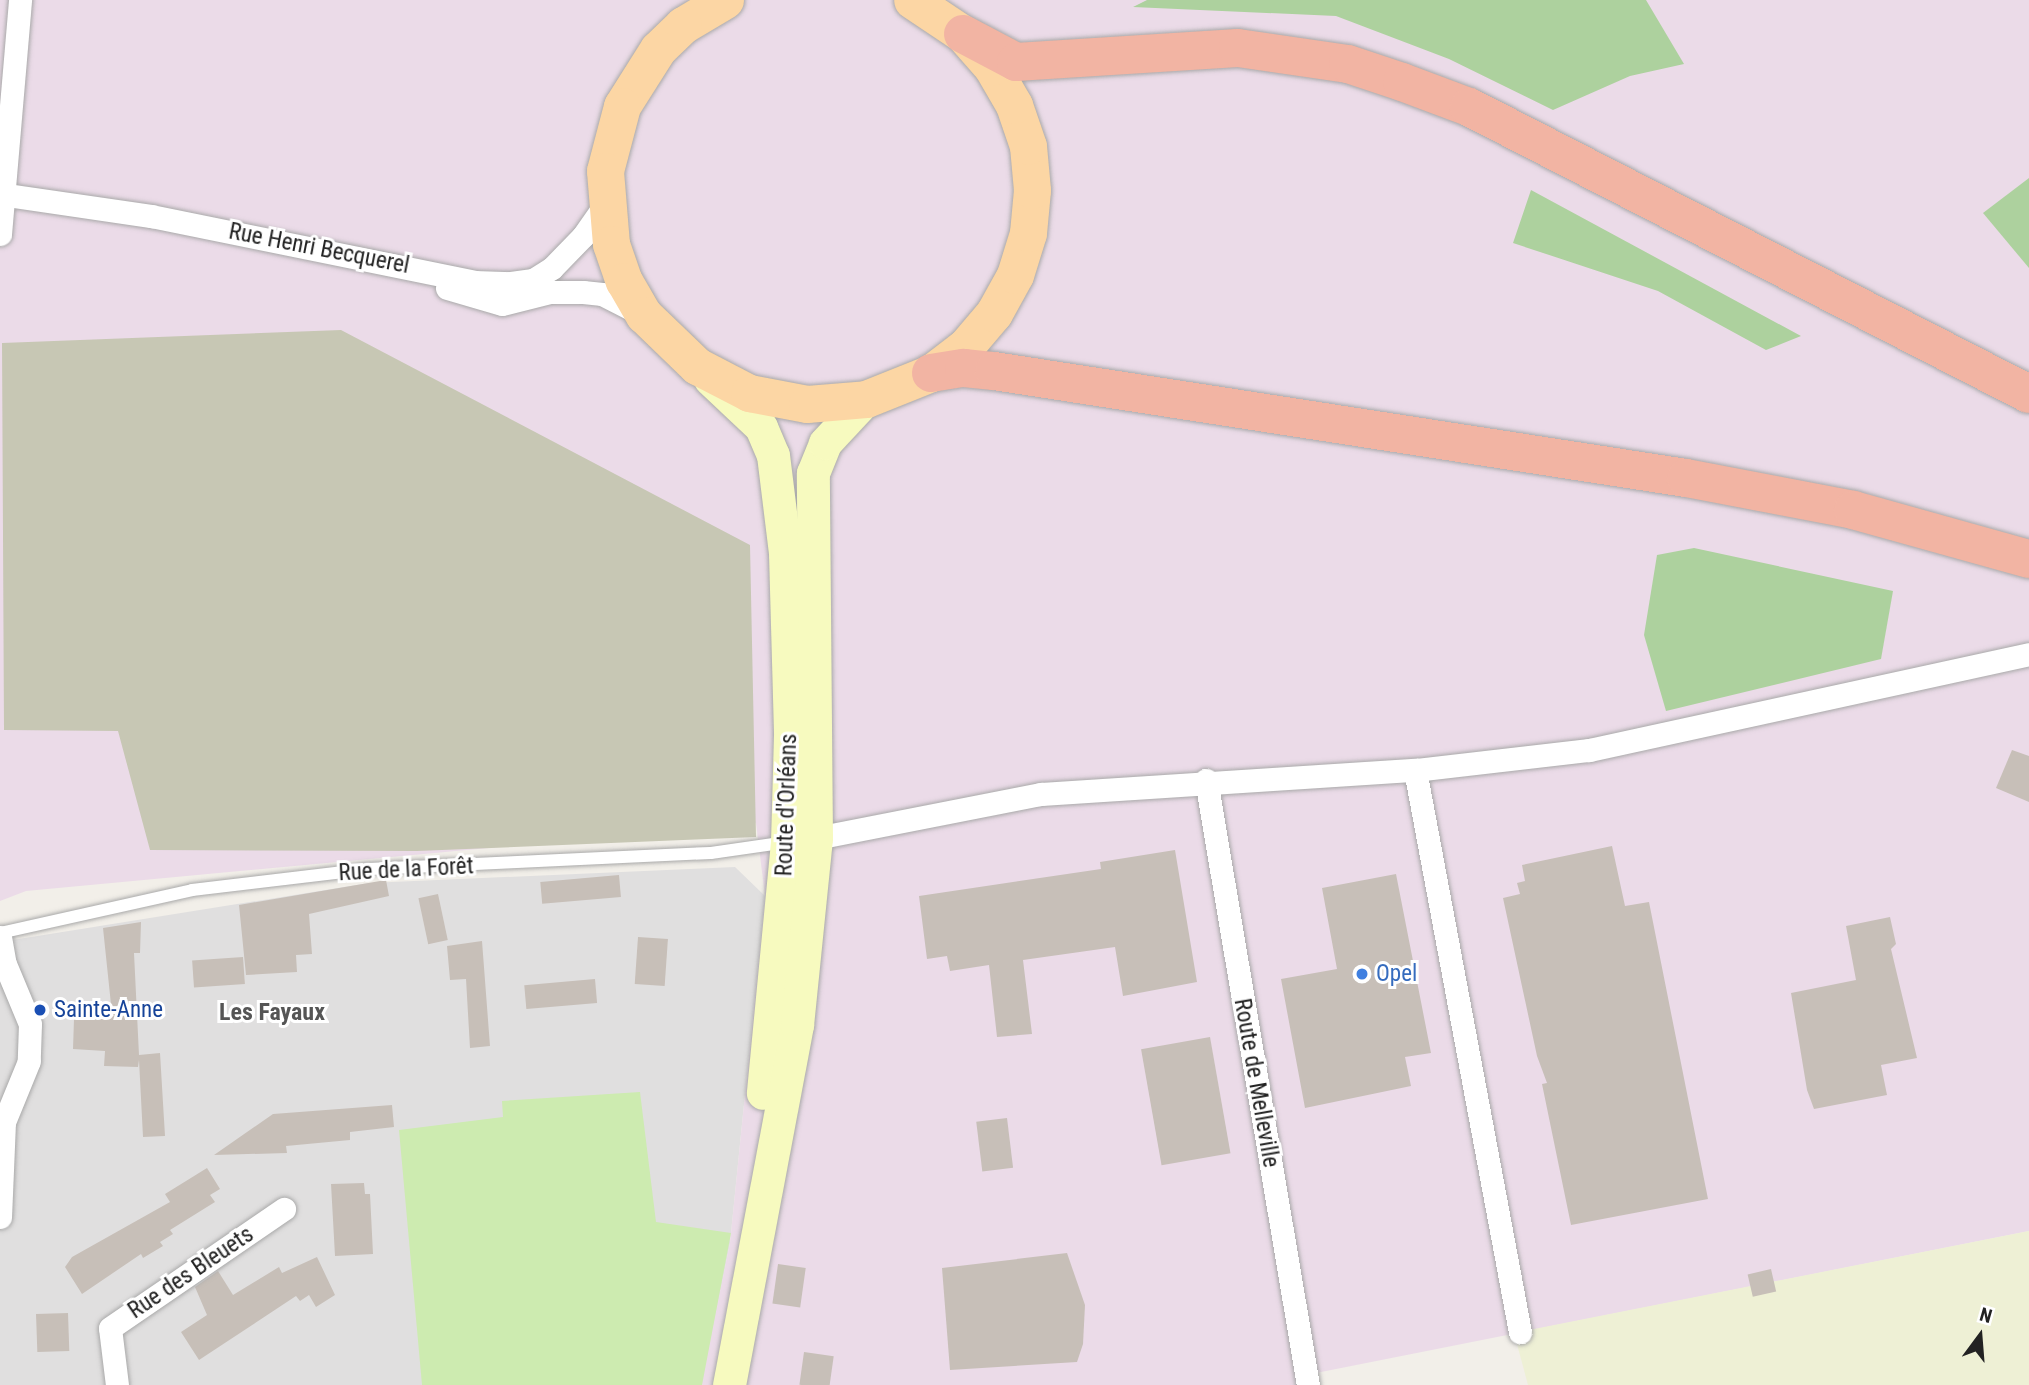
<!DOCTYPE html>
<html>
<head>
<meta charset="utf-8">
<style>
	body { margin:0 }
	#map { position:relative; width:2029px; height:1385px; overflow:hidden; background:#f2efe9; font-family:"Roboto Condensed",sans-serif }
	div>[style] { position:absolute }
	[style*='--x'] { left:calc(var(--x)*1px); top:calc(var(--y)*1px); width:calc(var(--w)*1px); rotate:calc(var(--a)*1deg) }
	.residential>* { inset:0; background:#e0dfdf }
	.industrial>* { inset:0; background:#ebdbe8 }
	.construction>* { inset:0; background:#c7c7b4 }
	.farmland>* { inset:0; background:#eef0d5 }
	.grass>* { inset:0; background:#cdebb0 }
	.forest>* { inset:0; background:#add19e }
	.building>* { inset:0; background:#c7bfb8; transform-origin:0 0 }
	.roads { filter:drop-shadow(0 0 2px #a9a9a9) drop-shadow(0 0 2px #a9a9a9) }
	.service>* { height:12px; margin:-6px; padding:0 6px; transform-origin:6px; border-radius:6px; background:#fff }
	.minor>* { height:23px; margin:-11.5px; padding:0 11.5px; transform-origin:11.5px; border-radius:11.5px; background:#fff }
	.secondary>* { height:33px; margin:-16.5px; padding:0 16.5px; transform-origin:16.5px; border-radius:16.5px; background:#f7fabf }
	.primary>* { height:37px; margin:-18.5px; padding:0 18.5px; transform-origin:18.5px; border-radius:18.5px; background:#fcd6a4 }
	.trunk>* { height:38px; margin:-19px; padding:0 19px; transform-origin:19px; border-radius:19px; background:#f2b4a3 }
	.dots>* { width:19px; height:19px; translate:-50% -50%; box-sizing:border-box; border:4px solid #fff; border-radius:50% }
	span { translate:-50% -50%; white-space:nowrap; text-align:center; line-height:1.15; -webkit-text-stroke:6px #fff; paint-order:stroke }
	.street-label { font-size:23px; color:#222 }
	.shop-label { font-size:23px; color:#366cbe }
	.left { translate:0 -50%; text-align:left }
	.transit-label { font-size:23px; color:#164399 }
	.neighbourhood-label { font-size:24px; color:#555; font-weight:700 }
	.north { position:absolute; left:1945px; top:1301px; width:70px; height:70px; -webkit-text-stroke:5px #fff; paint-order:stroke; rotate:16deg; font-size:19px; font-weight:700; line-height:28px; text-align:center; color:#222 }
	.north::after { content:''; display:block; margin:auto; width:24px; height:32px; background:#222; clip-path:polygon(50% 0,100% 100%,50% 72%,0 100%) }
</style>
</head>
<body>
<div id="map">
	<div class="residential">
		<i style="clip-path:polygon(735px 867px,765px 896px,730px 1243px,702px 1385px,0 1385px,0 942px,369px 883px)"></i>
	</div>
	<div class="industrial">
		<i style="clip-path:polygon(0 0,2029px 0,2029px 1231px,1316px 1373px,1318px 1385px,701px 1385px,730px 1243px,765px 896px,756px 823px,26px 891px,0 901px)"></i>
	</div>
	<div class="construction">
		<i style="clip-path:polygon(341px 330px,750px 545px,756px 837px,417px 851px,150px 850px,118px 731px,4px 730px,2px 343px)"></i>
	</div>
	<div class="farmland">
		<i style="clip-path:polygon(2029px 1231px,2029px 1385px,1528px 1385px,1514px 1333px)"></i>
	</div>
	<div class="grass">
		<i style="clip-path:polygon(640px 1092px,656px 1222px,731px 1233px,702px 1385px,422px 1385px,399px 1130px,503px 1117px,502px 1101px)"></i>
	</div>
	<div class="forest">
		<i style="clip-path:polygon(1147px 0,1646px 0,1684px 64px,1630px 76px,1553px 110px,1449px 59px,1336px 16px,1133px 7px)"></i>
		<i style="clip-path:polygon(2029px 178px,2029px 268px,1983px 213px)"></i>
		<i style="clip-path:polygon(1531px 190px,1801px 336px,1766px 350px,1658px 291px,1513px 243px)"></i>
		<i style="clip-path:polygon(1694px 548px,1893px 591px,1881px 659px,1666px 711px,1644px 635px,1657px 555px)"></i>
	</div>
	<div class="building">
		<i style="clip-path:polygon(2012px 750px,2029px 756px,2029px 802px,1996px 788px)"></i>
		<i style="clip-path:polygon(1612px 846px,1625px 906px,1649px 902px,1708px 1199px,1571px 1225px,1542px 1084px,1547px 1083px,1537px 1056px,1503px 898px,1520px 894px,1517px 883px,1525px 881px,1522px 865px)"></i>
		<i style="clip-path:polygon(1175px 850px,1197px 982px,1123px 996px,1115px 947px,1023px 960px,1032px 1034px,997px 1037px,989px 965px,950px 971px,947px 956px,927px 959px,919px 896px,1101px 869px,1100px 862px)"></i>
		<i style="clip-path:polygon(1396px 874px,1431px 1053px,1405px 1057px,1411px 1086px,1305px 1108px,1281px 979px,1337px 969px,1322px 888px)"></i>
		<i style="left:619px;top:875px;width:22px;height:79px;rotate:85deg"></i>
		<i style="clip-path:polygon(386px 880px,389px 896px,309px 914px,312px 954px,296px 955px,297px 972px,246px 975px,239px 905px)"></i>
		<i style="left:438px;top:894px;width:47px;height:20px;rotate:78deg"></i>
		<i style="clip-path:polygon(1890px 917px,1896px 944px,1891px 949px,1917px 1058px,1881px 1065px,1887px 1095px,1814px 1109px,1807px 1090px,1791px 993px,1856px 980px,1846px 926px)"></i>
		<i style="clip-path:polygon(141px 922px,140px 953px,134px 953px,139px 1055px,160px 1053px,165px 1136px,143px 1137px,139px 1060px,138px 1067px,104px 1066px,105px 1051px,73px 1049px,74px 1019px,112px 1014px,103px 928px)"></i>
		<i style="left:638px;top:937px;width:30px;height:47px;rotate:4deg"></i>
		<i style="clip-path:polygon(482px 941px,490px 1046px,470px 1048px,466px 979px,450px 980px,447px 946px)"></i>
		<i style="left:243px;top:957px;width:27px;height:51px;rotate:86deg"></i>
		<i style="left:595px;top:979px;width:24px;height:71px;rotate:85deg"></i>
		<i style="left:1210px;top:1037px;width:118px;height:70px;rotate:80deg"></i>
		<i style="clip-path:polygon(392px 1105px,394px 1127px,350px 1132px,350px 1140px,286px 1146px,287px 1153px,214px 1155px,273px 1114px)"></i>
		<i style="left:1007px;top:1118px;width:50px;height:31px;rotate:83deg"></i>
		<i style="clip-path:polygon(207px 1168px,220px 1189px,210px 1195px,215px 1202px,170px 1230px,173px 1234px,160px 1242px,163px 1246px,143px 1258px,141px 1254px,82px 1294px,65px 1267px,72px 1257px,170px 1202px,165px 1194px)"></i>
		<i style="clip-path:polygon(364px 1183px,365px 1194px,370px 1194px,373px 1254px,335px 1256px,331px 1184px)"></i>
		<i style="clip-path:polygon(1067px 1253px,1085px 1305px,1083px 1344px,1077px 1362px,950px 1370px,942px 1268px)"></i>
		<i style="clip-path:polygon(317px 1257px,335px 1295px,316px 1307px,309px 1295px,300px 1301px,296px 1296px,199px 1360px,181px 1332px,207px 1315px,195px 1287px,218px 1271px,233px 1295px,279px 1267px,282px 1273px)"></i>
		<i style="left:778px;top:1264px;width:28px;height:40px;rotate:8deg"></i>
		<i style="left:1771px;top:1269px;width:23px;height:24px;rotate:77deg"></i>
		<i style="left:68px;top:1313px;width:38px;height:32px;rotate:88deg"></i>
		<i style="left:804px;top:1352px;width:30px;height:33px;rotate:8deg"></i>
	</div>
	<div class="roads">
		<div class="service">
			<i style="--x:0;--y:933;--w:197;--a:-12.6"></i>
			<i style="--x:192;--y:890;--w:178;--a:-6.8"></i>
			<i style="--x:369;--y:869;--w:342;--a:-2.7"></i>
			<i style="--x:711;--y:853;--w:77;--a:-8.2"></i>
		</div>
		<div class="minor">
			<i style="--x:0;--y:194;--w:153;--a:8.3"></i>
			<i style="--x:151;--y:216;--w:330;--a:11.5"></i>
			<i style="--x:474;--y:282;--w:37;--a:2"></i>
			<i style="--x:511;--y:283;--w:22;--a:-8"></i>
			<i style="--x:533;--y:280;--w:22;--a:-32"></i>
			<i style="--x:552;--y:268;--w:45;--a:-45.9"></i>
			<i style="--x:583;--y:236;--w:39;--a:-55"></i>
			<i style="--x:0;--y:234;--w:235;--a:-85.1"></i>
			<i style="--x:447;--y:288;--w:57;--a:16.2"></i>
			<i style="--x:502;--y:304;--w:49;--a:-14"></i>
			<i style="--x:550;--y:292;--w:33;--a:0"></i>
			<i style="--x:583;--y:292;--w:19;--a:6"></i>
			<i style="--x:602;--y:294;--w:44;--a:27.1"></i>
			<i style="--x:1415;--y:770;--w:175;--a:-6.6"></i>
			<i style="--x:1589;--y:750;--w:450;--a:-12.3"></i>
			<i style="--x:1206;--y:780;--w:614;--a:80.43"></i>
			<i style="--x:816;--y:838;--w:229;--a:-11.1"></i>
			<i style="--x:1041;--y:794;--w:375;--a:-3.7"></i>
			<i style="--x:1415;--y:770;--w:572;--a:79.42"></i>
			<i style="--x:0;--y:937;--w:27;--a:80"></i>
			<i style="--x:5;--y:964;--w:65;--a:67.4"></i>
			<i style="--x:30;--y:1024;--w:37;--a:92"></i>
			<i style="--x:29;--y:1061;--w:66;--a:112.3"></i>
			<i style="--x:4;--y:1122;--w:95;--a:92.4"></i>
			<i style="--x:117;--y:1385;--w:57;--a:-97"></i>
			<i style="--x:110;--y:1328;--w:211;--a:-34.4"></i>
		</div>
		<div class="secondary">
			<i style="--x:710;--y:379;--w:70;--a:43.3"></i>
			<i style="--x:761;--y:427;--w:30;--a:67"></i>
			<i style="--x:773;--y:455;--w:99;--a:83"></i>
			<i style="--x:785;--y:553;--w:182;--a:88.4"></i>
			<i style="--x:790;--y:735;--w:107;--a:91.6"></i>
			<i style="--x:787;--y:842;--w:252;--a:95.5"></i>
			<i style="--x:729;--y:1385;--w:366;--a:-79.3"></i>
			<i style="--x:797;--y:1025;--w:188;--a:-84.2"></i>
			<i style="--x:816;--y:838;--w:365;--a:-90.5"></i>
			<i style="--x:813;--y:473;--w:32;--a:-68"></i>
			<i style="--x:825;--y:443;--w:60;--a:-47"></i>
		</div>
		<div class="primary">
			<i style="--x:725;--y:0;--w:49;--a:149.2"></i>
			<i style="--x:683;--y:25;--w:35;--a:136"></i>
			<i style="--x:658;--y:49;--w:67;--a:122.3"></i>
			<i style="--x:622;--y:106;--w:67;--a:104.7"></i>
			<i style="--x:605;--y:171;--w:73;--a:85.3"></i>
			<i style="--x:611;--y:244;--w:39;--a:71"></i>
			<i style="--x:624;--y:281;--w:39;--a:60"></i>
			<i style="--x:644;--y:315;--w:74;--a:43.9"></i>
			<i style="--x:697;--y:366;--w:59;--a:27.4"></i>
			<i style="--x:749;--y:393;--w:59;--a:10.7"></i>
			<i style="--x:807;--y:404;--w:59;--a:-4.8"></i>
			<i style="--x:866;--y:399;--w:70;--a:-21.8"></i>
			<i style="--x:931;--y:373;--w:44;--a:-37.6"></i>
			<i style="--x:966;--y:346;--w:43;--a:-49.7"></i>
			<i style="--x:994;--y:313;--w:43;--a:-61.1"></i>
			<i style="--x:1015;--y:275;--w:44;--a:-72.8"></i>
			<i style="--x:1028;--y:233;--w:43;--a:-84.7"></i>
			<i style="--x:1032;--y:190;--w:44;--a:-95.2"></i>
			<i style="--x:1028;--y:146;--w:43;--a:-108.9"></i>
			<i style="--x:1014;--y:105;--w:44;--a:-120.1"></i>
			<i style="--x:992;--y:67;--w:44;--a:-131.3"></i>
			<i style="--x:963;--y:34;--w:61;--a:-146.3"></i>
		</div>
		<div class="trunk">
			<i style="--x:963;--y:34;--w:60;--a:27.8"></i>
			<i style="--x:1016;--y:62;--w:222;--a:-3.6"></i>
			<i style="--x:1238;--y:48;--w:111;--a:8.3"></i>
			<i style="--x:1348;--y:64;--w:57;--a:18.4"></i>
			<i style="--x:1402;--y:82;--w:72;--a:20.5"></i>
			<i style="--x:1469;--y:107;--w:629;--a:27.14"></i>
			<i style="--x:931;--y:373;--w:33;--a:-9"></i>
			<i style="--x:964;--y:368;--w:30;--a:6"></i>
			<i style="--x:994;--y:371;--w:700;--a:8.79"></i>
			<i style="--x:1686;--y:478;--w:170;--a:10.8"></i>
			<i style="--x:1853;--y:510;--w:183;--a:15.6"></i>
		</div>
	</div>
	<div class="dots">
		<i style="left:1362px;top:974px;background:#3f7fe0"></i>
		<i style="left:40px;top:1010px;background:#1a4fb4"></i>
	</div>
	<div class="street-label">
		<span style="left:319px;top:249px;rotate:11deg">Rue Henri Becquerel</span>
		<span style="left:787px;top:805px;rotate:-88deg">Route d'Orléans</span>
		<span style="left:406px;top:870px;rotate:-3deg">Rue de la Forêt</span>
		<span style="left:1256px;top:1083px;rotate:80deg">Route de Melleville</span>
		<span style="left:191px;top:1273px;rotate:-34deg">Rue des Bleuets</span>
	</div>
	<div class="shop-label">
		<span class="left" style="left:1376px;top:974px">Opel</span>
	</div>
	<div class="transit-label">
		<span class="left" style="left:54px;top:1010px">Sainte-Anne</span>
	</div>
	<div class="neighbourhood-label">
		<span style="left:272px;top:1013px">Les Fayaux</span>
	</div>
	<div class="north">N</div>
</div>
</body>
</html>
